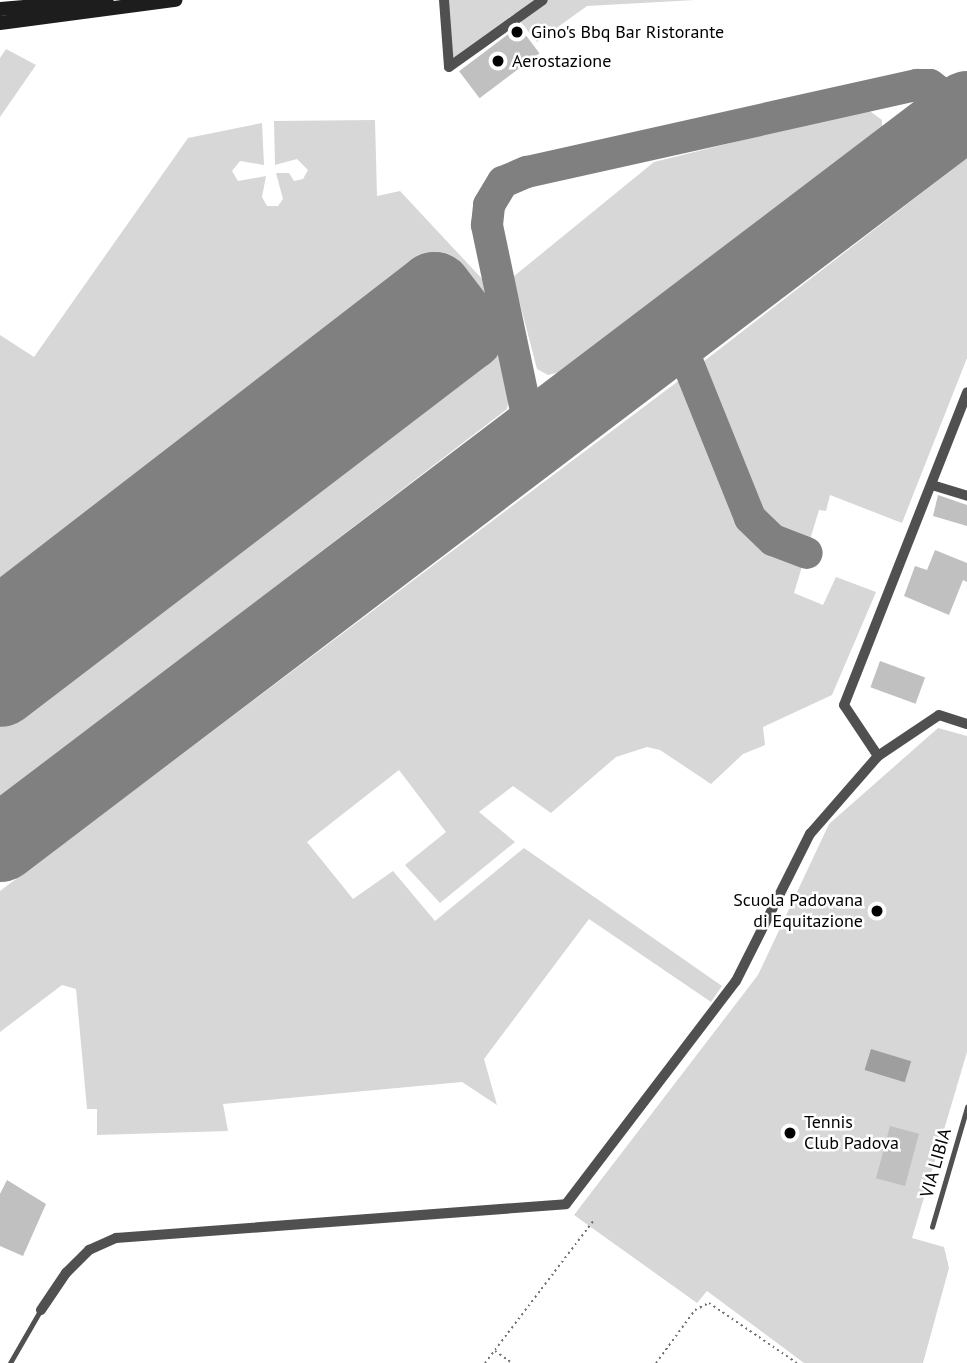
<!DOCTYPE html>
<html>
<head>
<meta charset="utf-8">
<style>
	body { margin:0 }
	#map { position:relative; width:967px; height:1363px; overflow:hidden; background:#fff; font-family:"PT Sans",sans-serif }
	div>[style] { position:absolute }
	[style*='--x'] { left:calc(var(--x)*1px); top:calc(var(--y)*1px); width:calc(var(--w)*1px); rotate:calc(var(--a)*1deg) }
	.green>* { inset:0; background:#d7d7d7 }
	.water>* { inset:0; background:#9e9e9e; transform-origin:0 0 }
	.taxiway>* { height:32px; margin:-16px; padding:0 16px; transform-origin:16px; border-radius:16px; background:#808080 }
	.runway>* { height:77px; margin:-38.5px; padding:0 38.5px; transform-origin:38.5px; border-radius:38.5px; background:#808080 }
	.building>* { inset:0; background:#c0c0c0; transform-origin:0 0 }
	.path>* { height:2px; margin-top:-1px; transform-origin:0; background:repeating-linear-gradient(90deg,#727272 0 2px,transparent 0 5.5px) }
	.service>* { height:4.5px; margin:-2.25px; padding:0 2.25px; transform-origin:2.25px; border-radius:2.25px; background:#505050 }
	.minor>* { height:10px; margin:-5px; padding:0 5px; transform-origin:5px; border-radius:5px; background:#505050 }
	.secondary>* { height:14px; margin:-7px; padding:0 7px; transform-origin:7px; border-radius:7px; background:#1d1d1d }
	.dots>* { width:19px; height:19px; translate:-50% -50%; box-sizing:border-box; border:4px solid #fff; border-radius:50% }
	span { translate:-50% -50%; white-space:nowrap; text-align:center; line-height:1.15; -webkit-text-stroke:5px #fff; paint-order:stroke }
	.poi-label { font-size:18px; color:#000 }
	.left { translate:0 -50%; text-align:left }
	.right { translate:-100% -50%; text-align:right }
	.street-label { font-size:18px; color:#000 }
</style>
</head>
<body>
<div id="map">
	<div class="green">
		<i style="clip-path:polygon(448px 0,695px 0,587px 6px,537px 42px,514px 14px,453px 58px)"></i>
		<i style="clip-path:polygon(6px 49px,36px 65px,0 117px,0 58px)"></i>
		<i style="clip-path:polygon(867px 109px,882px 120px,882px 131px,873px 139px,564px 371px,548px 375px,537px 369px,513px 277px,654px 162px)"></i>
		<i style="clip-path:polygon(375px 120px,377px 196px,400px 191px,485px 282px,510px 392px,507px 409px,0 798px,0 688px,466px 332px,434px 291px,0 625px,0 335px,34px 357px,188px 138px,262px 123px,264px 165px,240px 161px,232px 171px,238px 181px,266px 176px,262px 197px,267px 206px,278px 206px,283px 199px,276px 173px,289px 173px,294px 181px,303px 179px,308px 170px,297px 159px,275px 165px,274px 121px)"></i>
		<i style="clip-path:polygon(967px 158px,967px 358px,902px 523px,830px 495px,826px 511px,819px 510px,794px 593px,823px 605px,836px 577px,876px 592px,832px 695px,763px 727px,765px 745px,743px 754px,711px 784px,660px 750px,647px 747px,616px 757px,551px 813px,513px 786px,479px 812px,515px 842px,440px 903px,405px 865px,446px 832px,399px 770px,307px 842px,353px 899px,393px 871px,435px 921px,524px 848px,722px 986px,711px 1002px,589px 919px,484px 1059px,497px 1105px,462px 1082px,223px 1104px,228px 1131px,97px 1135px,97px 1109px,87px 1109px,76px 989px,62px 985px,0 1032px,0 891px,673px 385px)"></i>
		<i style="clip-path:polygon(938px 728px,967px 736px,967px 1052px,912px 1238px,944px 1247px,949px 1268px,923px 1363px,804px 1363px,707px 1291px,697px 1303px,574px 1215px,758px 975px,829px 824px)"></i>
	</div>
	<div class="water">
		<i style="left:871px;top:1049px;width:42px;height:22px;rotate:17deg"></i>
	</div>
	<div class="taxiway">
		<i style="--x:675;--y:331;--w:201;--a:68.1"></i>
		<i style="--x:750;--y:518;--w:32;--a:44"></i>
		<i style="--x:773;--y:540;--w:36;--a:21"></i>
		<i style="--x:532;--y:439;--w:219;--a:-101.9"></i>
		<i style="--x:487;--y:225;--w:20;--a:-84"></i>
		<i style="--x:489;--y:205;--w:27;--a:-59"></i>
		<i style="--x:503;--y:182;--w:26;--a:-23"></i>
		<i style="--x:527;--y:172;--w:400;--a:-12.6"></i>
		<i style="--x:917;--y:85;--w:13;--a:0"></i>
		<i style="--x:930;--y:85;--w:15;--a:37"></i>
		<i style="--x:942;--y:94;--w:23;--a:83"></i>
		<i style="--x:945;--y:117;--w:16;--a:117"></i>
	</div>
	<div class="runway">
		<i style="--x:0;--y:625;--w:548;--a:-37.66"></i>
		<i style="--x:434;--y:290;--w:53;--a:52.7"></i>
		<i style="--x:466;--y:332;--w:586;--a:142.62"></i>
		<i style="--x:0;--y:843;--w:1214;--a:-37.2"></i>
	</div>
	<div class="building">
		<i style="left:519px;top:26px;width:34px;height:75px;rotate:53deg"></i>
		<i style="clip-path:polygon(938px 495px,967px 505px,967px 526px,933px 516px)"></i>
		<i style="clip-path:polygon(935px 550px,967px 563px,967px 582px,963px 580px,949px 615px,904px 596px,915px 566px,927px 570px)"></i>
		<i style="left:880px;top:661px;width:48px;height:28px;rotate:20deg"></i>
		<i style="left:890px;top:1126px;width:30px;height:54px;rotate:15deg"></i>
		<i style="clip-path:polygon(7px 1180px,46px 1204px,23px 1256px,0 1246px,0 1194px)"></i>
	</div>
	<div class="path">
		<i style="--x:495;--y:1351;--w:21;--a:35"></i>
		<i style="--x:485;--y:1363;--w:180;--a:-52.7"></i>
		<i style="--x:656;--y:1363;--w:66;--a:-53.7"></i>
		<i style="--x:695;--y:1310;--w:16;--a:-27"></i>
		<i style="--x:709;--y:1303;--w:107;--a:34.3"></i>
	</div>
	<div class="service">
		<i style="--x:932;--y:1227;--w:125;--a:-73.7"></i>
		<i style="--x:10;--y:1363;--w:60;--a:-60"></i>
	</div>
	<div class="minor">
		<i style="--x:444;--y:0;--w:67;--a:85.7"></i>
		<i style="--x:449;--y:67;--w:115;--a:-35.5"></i>
		<i style="--x:932;--y:485;--w:37;--a:17"></i>
		<i style="--x:878;--y:756;--w:73;--a:-33.9"></i>
		<i style="--x:939;--y:715;--w:29;--a:18"></i>
		<i style="--x:41;--y:1310;--w:45;--a:-56"></i>
		<i style="--x:66;--y:1273;--w:33;--a:-45"></i>
		<i style="--x:89;--y:1250;--w:30;--a:-24"></i>
		<i style="--x:116;--y:1238;--w:451;--a:-4.3"></i>
		<i style="--x:566;--y:1204;--w:280;--a:-52.7"></i>
		<i style="--x:736;--y:981;--w:165;--a:-63.3"></i>
		<i style="--x:810;--y:834;--w:103;--a:-48.9"></i>
		<i style="--x:878;--y:756;--w:61;--a:-123.7"></i>
		<i style="--x:844;--y:705;--w:336;--a:-68.5"></i>
	</div>
	<div class="secondary">
		<i style="--x:0;--y:9;--w:107;--a:-4.8"></i>
		<i style="--x:0;--y:23;--w:177;--a:-7.5"></i>
	</div>
	<div class="dots">
		<i style="left:517px;top:32px;background:#000"></i>
		<i style="left:498px;top:61px;background:#000"></i>
		<i style="left:877px;top:911px;background:#000"></i>
		<i style="left:790px;top:1133px;background:#000"></i>
	</div>
	<div class="poi-label">
		<span class="left" style="left:531px;top:32px">Gino's Bbq Bar Ristorante</span>
		<span class="left" style="left:512px;top:61px">Aerostazione</span>
		<span class="right" style="left:863px;top:911px">Scuola Padovana<br>di Equitazione</span>
		<span class="left" style="left:804px;top:1133px">Tennis<br>Club Padova</span>
	</div>
	<div class="street-label">
		<span style="left:936px;top:1163px;rotate:-74deg">VIA LIBIA</span>
	</div>
</div>
</body>
</html>
